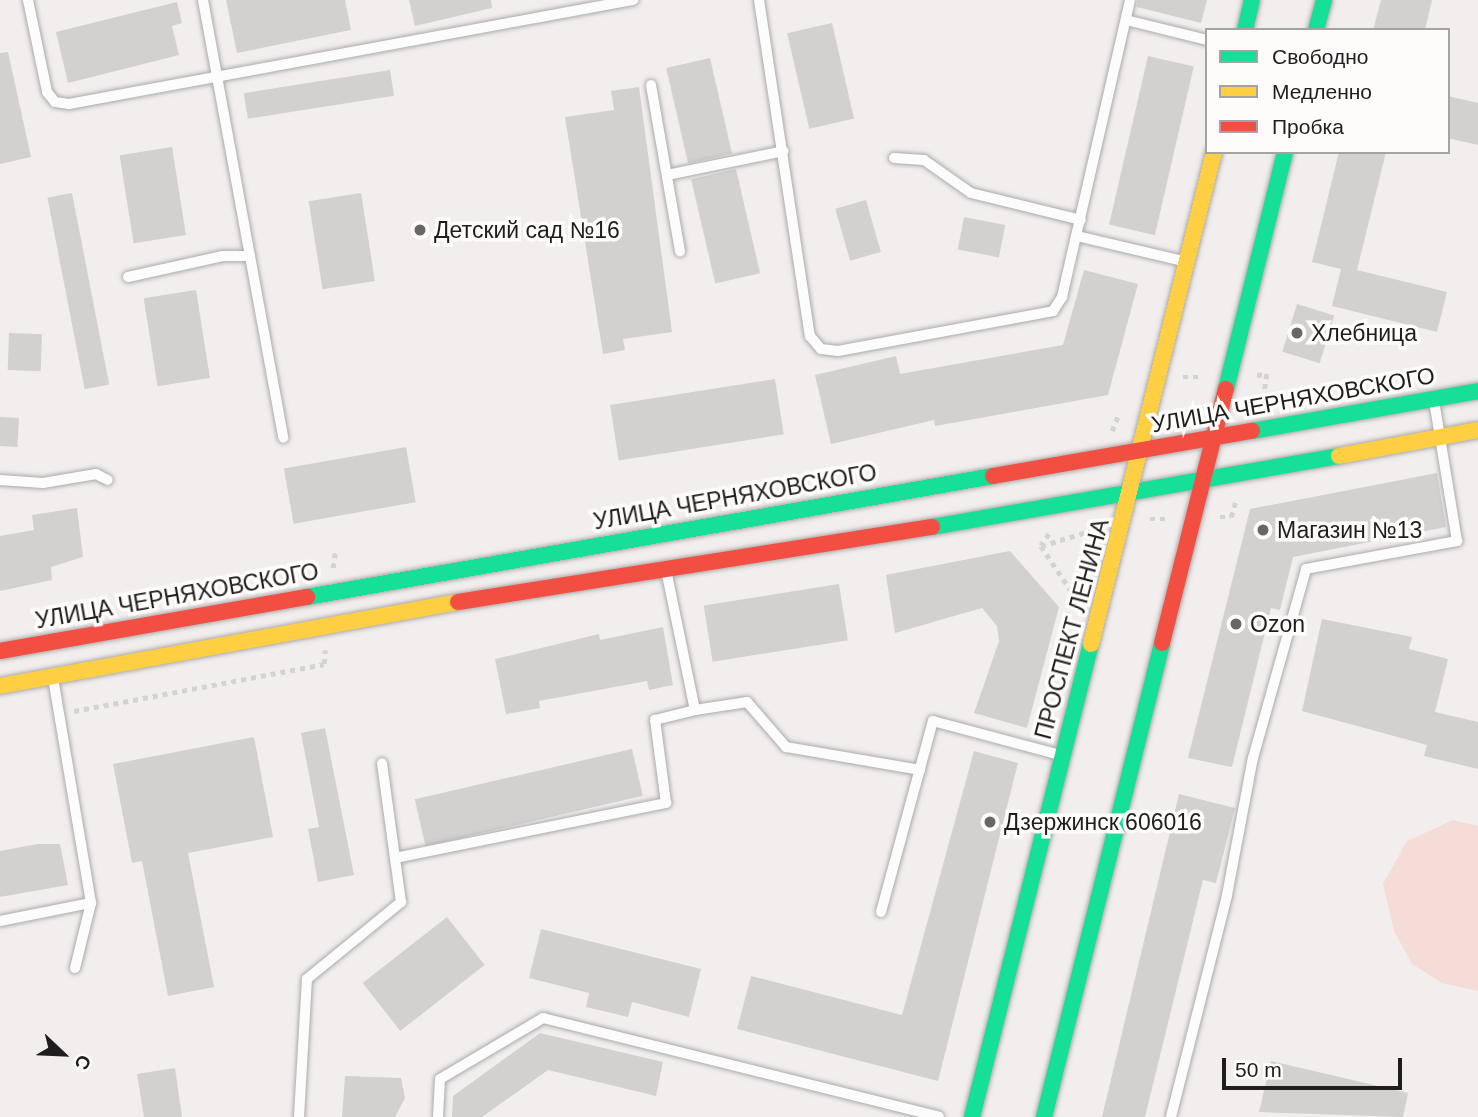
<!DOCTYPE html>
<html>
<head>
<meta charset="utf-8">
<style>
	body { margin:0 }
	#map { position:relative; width:1478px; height:1117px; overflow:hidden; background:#f2eeee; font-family:Arial,sans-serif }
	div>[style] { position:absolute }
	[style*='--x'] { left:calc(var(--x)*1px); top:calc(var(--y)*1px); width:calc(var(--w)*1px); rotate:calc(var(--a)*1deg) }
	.green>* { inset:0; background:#f6dcd7 }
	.building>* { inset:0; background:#d3d0d0; transform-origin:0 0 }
	.path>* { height:4.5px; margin-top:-2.25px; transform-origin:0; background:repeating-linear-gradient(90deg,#d3d3d3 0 5px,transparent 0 10px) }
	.roads { filter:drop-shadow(0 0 2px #adaaaa) drop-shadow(0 0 2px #adaaaa) }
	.lane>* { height:10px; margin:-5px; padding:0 5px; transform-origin:5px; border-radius:5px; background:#fdfcfc }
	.fast>* { height:16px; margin:-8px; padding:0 8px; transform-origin:8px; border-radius:8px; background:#16e098 }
	.slow>* { height:16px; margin:-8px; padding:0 8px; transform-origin:8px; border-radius:8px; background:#ffcf43 }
	.jam>* { height:16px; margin:-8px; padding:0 8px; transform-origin:8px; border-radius:8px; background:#f24e42 }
	.dots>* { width:19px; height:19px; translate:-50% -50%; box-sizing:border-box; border:4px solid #fefcfb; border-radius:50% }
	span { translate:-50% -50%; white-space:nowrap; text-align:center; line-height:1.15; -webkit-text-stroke:7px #fefcfb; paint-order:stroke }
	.poi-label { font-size:23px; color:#1f1d1d }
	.left { translate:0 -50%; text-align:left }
	.street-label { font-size:23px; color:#1f1d1d }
	.legend { position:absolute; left:1205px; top:28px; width:245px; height:126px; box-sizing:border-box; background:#fefcfb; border:2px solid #a5a3a2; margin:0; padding:9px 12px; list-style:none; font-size:21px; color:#1f1d1d }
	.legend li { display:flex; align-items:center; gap:14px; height:35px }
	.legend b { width:35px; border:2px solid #a5a3a2 }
	.north { position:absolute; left:28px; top:1019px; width:70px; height:70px; -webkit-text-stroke:5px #fefcfb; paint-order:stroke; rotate:113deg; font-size:19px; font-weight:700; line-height:28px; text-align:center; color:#1f1d1d }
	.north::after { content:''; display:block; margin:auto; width:24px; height:32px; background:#1f1d1d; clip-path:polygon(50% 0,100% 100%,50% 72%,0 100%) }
	.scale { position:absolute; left:1222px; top:1058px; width:180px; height:32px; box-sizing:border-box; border:4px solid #1f1d1d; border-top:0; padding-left:9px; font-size:21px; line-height:24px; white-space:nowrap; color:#1f1d1d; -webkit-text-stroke:5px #fefcfb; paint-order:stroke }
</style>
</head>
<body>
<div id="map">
	<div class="green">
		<i style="clip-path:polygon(1453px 820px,1478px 826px,1478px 991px,1442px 983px,1412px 964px,1394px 931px,1383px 884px,1407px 841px)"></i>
	</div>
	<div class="building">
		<i style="clip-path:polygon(226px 0,345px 0,351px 30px,237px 53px)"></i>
		<i style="clip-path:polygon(409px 0,491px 0,492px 8px,415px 26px)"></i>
		<i style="clip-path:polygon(1138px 0,1207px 0,1201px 23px,1137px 7px)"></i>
		<i style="clip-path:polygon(1381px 0,1432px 0,1425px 30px,1373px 30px)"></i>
		<i style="clip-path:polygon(177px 2px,182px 23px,172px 26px,179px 55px,68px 83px,56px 32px)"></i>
		<i style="left:832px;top:23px;width:98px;height:46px;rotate:77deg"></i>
		<i style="clip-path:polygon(8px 52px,31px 157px,0 164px,0 53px)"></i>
		<i style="left:1148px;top:56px;width:47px;height:173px;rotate:13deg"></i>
		<i style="left:710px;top:58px;width:98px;height:45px;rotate:77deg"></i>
		<i style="left:390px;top:70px;width:26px;height:148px;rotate:81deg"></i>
		<i style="clip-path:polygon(639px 87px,672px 332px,623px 339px,625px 350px,603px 354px,565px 117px,614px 110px,611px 91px)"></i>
		<i style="clip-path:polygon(1448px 96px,1478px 103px,1478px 145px,1448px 138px)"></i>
		<i style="left:172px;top:147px;width:89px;height:53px;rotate:81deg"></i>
		<i style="clip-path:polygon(1339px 152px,1386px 152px,1357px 270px,1447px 292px,1437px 332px,1332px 306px,1341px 269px,1312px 262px)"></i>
		<i style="left:736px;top:169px;width:107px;height:46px;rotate:77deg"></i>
		<i style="left:72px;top:193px;width:195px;height:25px;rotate:79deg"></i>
		<i style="left:361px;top:193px;width:89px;height:53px;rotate:81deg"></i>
		<i style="left:866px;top:200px;width:54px;height:32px;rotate:74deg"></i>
		<i style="left:964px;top:217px;width:42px;height:33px;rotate:11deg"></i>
		<i style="clip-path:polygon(1084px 270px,1138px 284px,1108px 395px,935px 426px,934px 420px,831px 444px,815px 375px,896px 356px,900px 374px,1063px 345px)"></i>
		<i style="left:196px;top:290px;width:89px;height:53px;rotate:81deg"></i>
		<i style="left:1297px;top:304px;width:39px;height:50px;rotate:17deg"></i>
		<i style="left:9px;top:333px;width:33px;height:37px;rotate:2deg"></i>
		<i style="left:775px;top:379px;width:56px;height:167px;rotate:81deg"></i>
		<i style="left:0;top:417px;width:19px;height:29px;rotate:3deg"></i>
		<i style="left:406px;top:447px;width:56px;height:124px;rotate:80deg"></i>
		<i style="clip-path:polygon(1437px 473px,1446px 527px,1293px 557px,1280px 610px,1271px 608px,1232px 767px,1188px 758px,1250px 509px)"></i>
		<i style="clip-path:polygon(77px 508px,83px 557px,51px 567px,52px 580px,0 591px,0 536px,34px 530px,32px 515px)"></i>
		<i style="clip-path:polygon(1010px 551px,1059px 607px,1027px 728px,974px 713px,999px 641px,997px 626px,982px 608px,895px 633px,886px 575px)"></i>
		<i style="left:839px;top:584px;width:57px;height:137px;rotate:81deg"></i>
		<i style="clip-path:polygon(1322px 619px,1412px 637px,1409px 649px,1448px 659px,1435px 712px,1478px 722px,1478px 769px,1424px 756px,1427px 745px,1302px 711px)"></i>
		<i style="clip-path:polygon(663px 627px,673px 685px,649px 690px,647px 681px,539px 701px,540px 708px,506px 714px,495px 659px,599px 634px,600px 640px)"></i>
		<i style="clip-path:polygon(325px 728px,354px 875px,318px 882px,308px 829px,319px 827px,301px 733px)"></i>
		<i style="clip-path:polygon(254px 737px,273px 837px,188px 853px,214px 987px,168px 996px,142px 861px,132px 863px,113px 764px)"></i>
		<i style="left:632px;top:749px;width:48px;height:223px;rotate:77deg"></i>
		<i style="clip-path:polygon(974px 751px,1018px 763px,938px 1081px,737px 1029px,751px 976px,902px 1015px)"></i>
		<i style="clip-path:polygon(1179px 794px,1235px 808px,1216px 883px,1203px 880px,1145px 1117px,1102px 1117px)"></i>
		<i style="clip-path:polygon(38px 844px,60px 844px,68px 885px,0 897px,0 851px)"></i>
		<i style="left:447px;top:917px;width:61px;height:107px;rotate:52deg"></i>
		<i style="clip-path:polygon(541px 929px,701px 969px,689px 1017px,632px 1002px,628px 1017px,586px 1007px,589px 993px,529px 978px)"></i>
		<i style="clip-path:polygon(540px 1033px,663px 1062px,656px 1096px,548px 1070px,482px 1117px,452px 1117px,453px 1096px)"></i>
		<i style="clip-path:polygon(1271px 1061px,1408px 1093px,1403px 1117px,1259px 1112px)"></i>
		<i style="clip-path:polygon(175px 1068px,182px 1117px,144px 1117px,137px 1074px)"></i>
		<i style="clip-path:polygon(345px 1076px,401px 1078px,405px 1098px,395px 1117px,342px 1117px)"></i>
	</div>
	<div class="path">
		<i style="--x:1257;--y:375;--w:10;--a:-6"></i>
		<i style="--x:1267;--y:374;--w:30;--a:98"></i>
		<i style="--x:1183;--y:377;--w:20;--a:0"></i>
		<i style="--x:1112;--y:431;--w:19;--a:-69"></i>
		<i style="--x:1220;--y:517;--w:11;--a:0"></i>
		<i style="--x:1231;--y:517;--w:18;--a:-74"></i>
		<i style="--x:1150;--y:519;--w:19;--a:0"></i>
		<i style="--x:1049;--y:534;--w:14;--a:124"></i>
		<i style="--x:1041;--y:546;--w:55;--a:56"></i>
		<i style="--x:1072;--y:592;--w:60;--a:102.4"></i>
		<i style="--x:1041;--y:546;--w:54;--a:-17.1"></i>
		<i style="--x:333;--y:568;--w:16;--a:-83"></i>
		<i style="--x:74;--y:711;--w:254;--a:-10.6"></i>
		<i style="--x:324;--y:664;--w:14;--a:-86"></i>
	</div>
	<div class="roads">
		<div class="lane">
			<i style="--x:28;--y:0;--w:94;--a:78.3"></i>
			<i style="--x:47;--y:92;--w:13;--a:51"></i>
			<i style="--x:55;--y:102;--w:14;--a:8"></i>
			<i style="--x:69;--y:104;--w:574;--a:-10.45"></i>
			<i style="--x:203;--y:0;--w:445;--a:79.6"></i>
			<i style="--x:759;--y:0;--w:340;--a:81.4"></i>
			<i style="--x:810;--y:336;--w:17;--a:50"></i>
			<i style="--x:821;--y:349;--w:17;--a:7"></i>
			<i style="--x:838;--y:351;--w:219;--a:-10.5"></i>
			<i style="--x:1053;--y:311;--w:17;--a:-57"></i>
			<i style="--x:1062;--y:297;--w:305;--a:-77.1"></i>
			<i style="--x:1130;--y:21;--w:79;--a:13.9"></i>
			<i style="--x:651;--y:85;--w:169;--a:80.1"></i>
			<i style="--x:894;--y:158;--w:30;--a:4"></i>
			<i style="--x:924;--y:160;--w:57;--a:35.1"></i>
			<i style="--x:971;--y:193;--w:113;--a:13.8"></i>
			<i style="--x:667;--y:175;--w:119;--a:-11.6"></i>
			<i style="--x:1077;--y:236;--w:110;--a:13.2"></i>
			<i style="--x:128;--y:277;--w:97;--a:-12.5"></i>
			<i style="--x:223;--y:256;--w:27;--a:0"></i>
			<i style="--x:0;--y:480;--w:43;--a:4"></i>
			<i style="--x:43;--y:483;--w:54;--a:-9.6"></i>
			<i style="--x:96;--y:474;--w:13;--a:27"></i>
			<i style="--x:666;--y:570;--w:143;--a:78.3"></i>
			<i style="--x:53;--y:678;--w:228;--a:80.4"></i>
			<i style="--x:91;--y:903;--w:67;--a:103.8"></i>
			<i style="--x:395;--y:858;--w:277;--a:-11.5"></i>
			<i style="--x:666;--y:803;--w:84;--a:-97.5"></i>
			<i style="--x:655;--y:720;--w:41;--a:-14"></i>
			<i style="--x:695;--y:710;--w:53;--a:-8.7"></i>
			<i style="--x:747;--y:702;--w:60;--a:49.1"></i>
			<i style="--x:786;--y:747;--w:136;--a:9.7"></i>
			<i style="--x:881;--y:912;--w:198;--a:-74.8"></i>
			<i style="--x:933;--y:721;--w:131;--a:15"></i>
			<i style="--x:0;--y:921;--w:93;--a:-11.2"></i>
			<i style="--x:299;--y:1117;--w:138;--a:-86.7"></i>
			<i style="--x:307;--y:979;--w:122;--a:-39.3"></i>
			<i style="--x:401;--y:902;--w:140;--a:-97.8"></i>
			<i style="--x:438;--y:1117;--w:38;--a:-87"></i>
			<i style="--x:440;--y:1079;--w:120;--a:-30.6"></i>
			<i style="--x:543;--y:1018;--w:408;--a:14"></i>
			<i style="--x:1171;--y:1117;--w:229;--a:-75.8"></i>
			<i style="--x:1227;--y:895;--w:139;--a:-79.3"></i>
			<i style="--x:1253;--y:758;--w:196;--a:-74.3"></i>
			<i style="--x:1306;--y:569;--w:154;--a:-10.5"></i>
			<i style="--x:1457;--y:541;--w:143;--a:-99.3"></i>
		</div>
		<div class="fast">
			<i style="--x:1245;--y:30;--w:31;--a:-77"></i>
			<i style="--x:1316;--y:30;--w:31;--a:-75"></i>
			<i style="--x:1226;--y:389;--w:244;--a:-76"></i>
			<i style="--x:1252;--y:431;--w:230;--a:-10"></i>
			<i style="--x:932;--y:527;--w:413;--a:-9.9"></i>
			<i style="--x:307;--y:597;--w:697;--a:-10"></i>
			<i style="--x:972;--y:1117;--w:488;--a:-75.9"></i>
			<i style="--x:1044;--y:1117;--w:488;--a:-76"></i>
		</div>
		<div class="slow">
			<i style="--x:1339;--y:456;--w:141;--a:-10.6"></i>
			<i style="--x:1091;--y:644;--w:507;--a:-75.96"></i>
			<i style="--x:0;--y:686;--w:466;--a:-10.4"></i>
		</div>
		<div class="jam">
			<i style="--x:993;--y:476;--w:263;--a:-9.9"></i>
			<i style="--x:458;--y:602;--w:480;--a:-9"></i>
			<i style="--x:1162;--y:643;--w:262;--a:-75.9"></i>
			<i style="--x:0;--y:651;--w:312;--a:-10"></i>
		</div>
	</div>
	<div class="dots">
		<i style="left:420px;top:230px;background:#696666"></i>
		<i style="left:1297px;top:333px;background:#696666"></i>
		<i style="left:1263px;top:530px;background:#696666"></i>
		<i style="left:1236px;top:624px;background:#696666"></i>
		<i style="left:990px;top:822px;background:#696666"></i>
	</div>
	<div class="poi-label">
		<span class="left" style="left:434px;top:230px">Детский сад №16</span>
		<span class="left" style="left:1311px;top:333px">Хлебница</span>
		<span class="left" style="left:1277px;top:530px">Магазин №13</span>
		<span class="left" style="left:1250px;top:624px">Ozon</span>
		<span class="left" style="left:1004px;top:822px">Дзержинск 606016</span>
	</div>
	<div class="street-label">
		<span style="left:1293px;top:400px;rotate:-10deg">УЛИЦА ЧЕРНЯХОВСКОГО</span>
		<span style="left:735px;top:497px;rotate:-10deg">УЛИЦА ЧЕРНЯХОВСКОГО</span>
		<span style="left:177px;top:596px;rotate:-10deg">УЛИЦА ЧЕРНЯХОВСКОГО</span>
		<span style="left:1072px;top:629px;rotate:-75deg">ПРОСПЕКТ ЛЕНИНА</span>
	</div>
	<ul class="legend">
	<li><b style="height:9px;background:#16e098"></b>Свободно</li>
	<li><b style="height:9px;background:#ffcf43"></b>Медленно</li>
	<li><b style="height:9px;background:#f24e42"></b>Пробка</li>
	</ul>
	<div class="north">С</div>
	<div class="scale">50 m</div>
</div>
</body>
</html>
